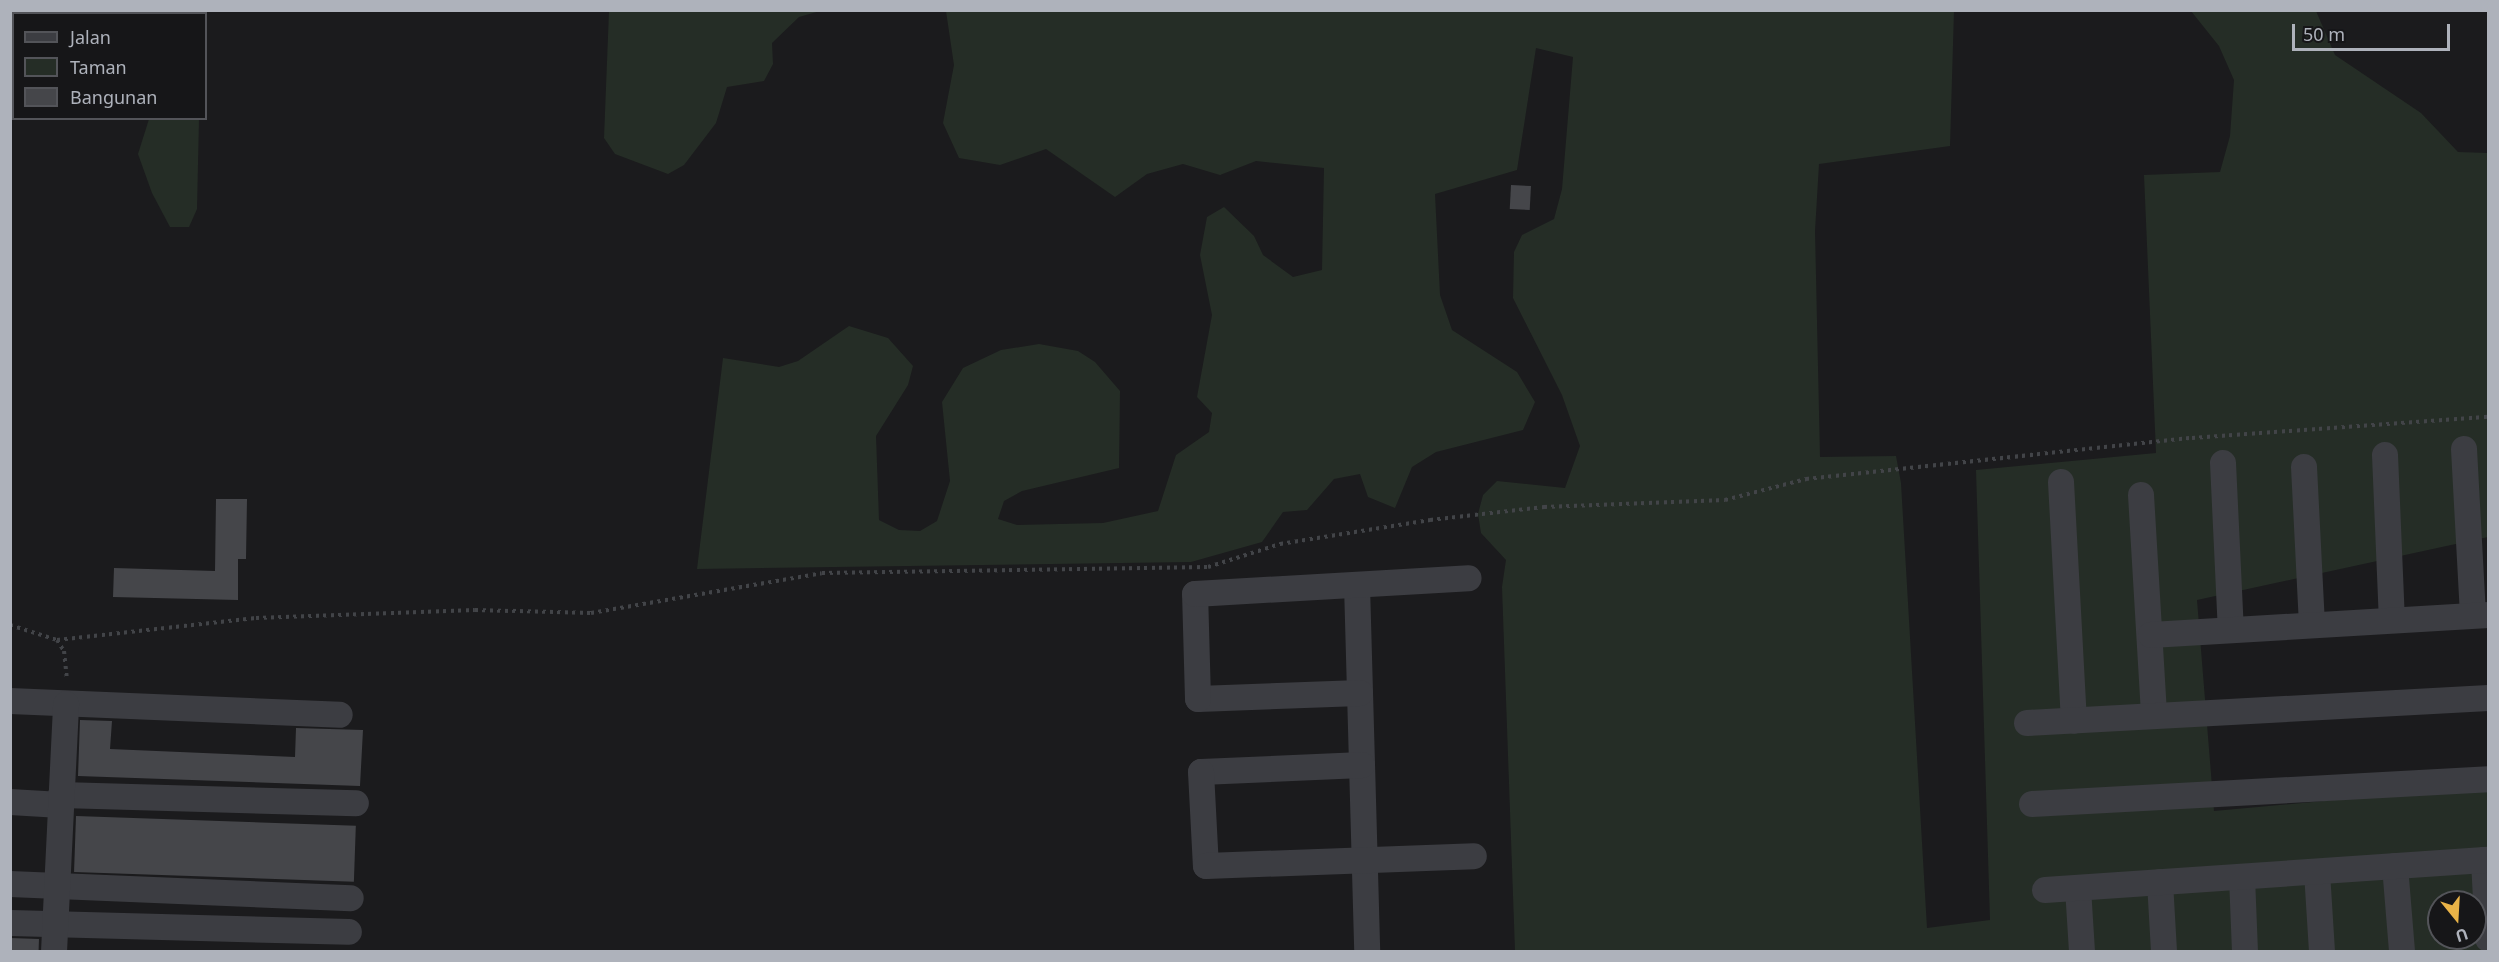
<!DOCTYPE html>
<html>
<head>
<meta charset="utf-8">
<style>
	body { margin:0 }
	#map { position:relative; width:2499px; height:962px; overflow:hidden; background:#1b1b1d; font-family:"Noto Sans",sans-serif }
	div>[style] { position:absolute }
	[style*='--x'] { left:calc(var(--x)*1px); top:calc(var(--y)*1px); width:calc(var(--w)*1px); rotate:calc(var(--a)*1deg) }
	.green>* { inset:0; background:#252d26 }
	.building>* { inset:0; background:#45464a; transform-origin:0 0 }
	.path>* { height:4px; margin-top:-2px; transform-origin:0; background:repeating-linear-gradient(90deg,#424448 0 3px,transparent 0 7.5px) }
	.minor>* { height:26px; margin:-13px; padding:0 13px; transform-origin:13px; border-radius:13px; background:#3c3d42 }
	span { translate:-50% -50%; white-space:nowrap; text-align:center; line-height:1.15; -webkit-text-stroke:5px #161618; paint-order:stroke }
	.frame { position:absolute; inset:0; border:12px solid #aeb2bb; pointer-events:none }
	.legend { position:absolute; left:12px; top:12px; width:195px; height:108px; box-sizing:border-box; background:#161618; border:2px solid #535459; margin:0; padding:8px 10px; list-style:none; font-size:18px; color:#aeb2bb }
	.legend li { display:flex; align-items:center; gap:12px; height:30px }
	.legend b { width:30px; border:2px solid #535459 }
	.north { position:absolute; left:2427px; top:890px; width:60px; height:60px; box-sizing:border-box; background:#161618; border:2px solid #535459; border-radius:50%; rotate:162deg; font-size:16px; font-weight:700; line-height:24px; text-align:center; color:#aeb2bb }
	.north::after { content:''; display:block; margin:auto; width:21px; height:27px; background:#e9b347; clip-path:polygon(50% 0,100% 100%,50% 72%,0 100%) }
	.scale { position:absolute; left:2292px; top:24px; width:158px; height:27px; box-sizing:border-box; border:3px solid #aeb2bb; border-top:0; padding-left:8px; font-size:18px; line-height:21px; white-space:nowrap; color:#aeb2bb; -webkit-text-stroke:4px #161618; paint-order:stroke }
</style>
</head>
<body>
<div id="map">
	<div class="green">
		<i style="clip-path:polygon(10px 11px,11px 10px,203px 11px,14px 14px,11px 113px)"></i>
		<i style="clip-path:polygon(609px 11px,609px 10px,820px 11px,799px 17px,772px 43px,773px 64px,764px 81px,727px 87px,716px 123px,684px 165px,668px 174px,615px 154px,604px 138px)"></i>
		<i style="clip-path:polygon(evenodd,946px 11px,1954px 11px,1950px 146px,1819px 164px,1815px 231px,1820px 457px,1896px 456px,1901px 483px,1927px 928px,1990px 920px,1976px 470px,2156px 453px,2144px 175px,2220px 172px,2230px 136px,2234px 80px,2219px 46px,2191px 11px,2316px 11px,2335px 55px,2421px 113px,2458px 152px,2488px 153px,2488px 537px,2197px 600px,2214px 811px,2443px 790px,2488px 792px,2488px 951px,1515px 951px,1502px 587px,1506px 560px,1481px 533px,1478px 514px,1483px 495px,1497px 481px,1565px 488px,1580px 446px,1562px 395px,1513px 298px,1514px 252px,1522px 235px,1554px 219px,1562px 189px,1573px 57px,1536px 48px,1517px 170px,1435px 194px,1440px 295px,1452px 330px,1517px 372px,1535px 402px,1523px 430px,1436px 452px,1412px 467px,1395px 508px,1368px 497px,1360px 474px,1334px 479px,1307px 510px,1283px 512px,1262px 542px,1191px 562px,697px 569px,723px 358px,779px 367px,798px 361px,849px 326px,888px 338px,913px 366px,908px 385px,876px 436px,879px 520px,899px 530px,920px 531px,937px 521px,950px 481px,942px 402px,963px 368px,1001px 350px,1039px 344px,1078px 351px,1095px 362px,1120px 391px,1119px 468px,1022px 491px,1004px 501px,998px 519px,1017px 525px,1103px 523px,1158px 511px,1176px 455px,1209px 432px,1212px 413px,1197px 397px,1212px 315px,1200px 255px,1207px 217px,1224px 207px,1254px 236px,1263px 255px,1293px 277px,1322px 270px,1324px 168px,1256px 161px,1220px 175px,1183px 164px,1147px 174px,1115px 197px,1046px 149px,1000px 165px,959px 158px,943px 123px,954px 65px,946px 11px,2439px 902px,2475px 902px,2475px 938px,2439px 938px,2439px 902px)"></i>
		<i style="clip-path:polygon(149px 119px,199px 119px,197px 209px,189px 227px,170px 227px,152px 193px,138px 154px)"></i>
	</div>
	<div class="building">
		<i style="left:1511px;top:185px;width:20px;height:24px;rotate:3deg"></i>
		<i style="clip-path:polygon(216px 499px,247px 499px,246px 559px,238px 559px,238px 600px,113px 597px,114px 568px,215px 571px)"></i>
		<i style="clip-path:polygon(80px 720px,112px 721px,110px 749px,295px 757px,296px 728px,363px 730px,360px 786px,78px 776px)"></i>
		<i style="left:76px;top:816px;width:280px;height:56px;rotate:2deg"></i>
		<i style="left:10px;top:938px;width:29px;height:13px;rotate:2deg"></i>
	</div>
	<div class="path">
		<i style="--x:10;--y:625;--w:49;--a:17.7"></i>
		<i style="--x:57;--y:640;--w:13;--a:58"></i>
		<i style="--x:64;--y:651;--w:30;--a:84"></i>
		<i style="--x:57;--y:640;--w:200;--a:-6.3"></i>
		<i style="--x:256;--y:618;--w:219;--a:-2.1"></i>
		<i style="--x:475;--y:610;--w:116;--a:1.5"></i>
		<i style="--x:591;--y:613;--w:234;--a:-9.8"></i>
		<i style="--x:822;--y:573;--w:386;--a:-0.9"></i>
		<i style="--x:1208;--y:567;--w:76;--a:-17.7"></i>
		<i style="--x:1280;--y:544;--w:152;--a:-9.1"></i>
		<i style="--x:1430;--y:520;--w:115;--a:-6.5"></i>
		<i style="--x:1544;--y:507;--w:181;--a:-2.2"></i>
		<i style="--x:1725;--y:500;--w:84;--a:-14.5"></i>
		<i style="--x:1806;--y:479;--w:388;--a:-6.1"></i>
		<i style="--x:2192;--y:438;--w:297;--a:-4.1"></i>
	</div>
	<div class="minor">
		<i style="--x:2464;--y:449;--w:166;--a:86.9"></i>
		<i style="--x:2385;--y:455;--w:165;--a:87.6"></i>
		<i style="--x:2223;--y:463;--w:167;--a:87.3"></i>
		<i style="--x:2304;--y:467;--w:158;--a:87.1"></i>
		<i style="--x:2061;--y:482;--w:239;--a:86.9"></i>
		<i style="--x:2141;--y:495;--w:221;--a:86.6"></i>
		<i style="--x:1357;--y:585;--w:367;--a:88.4"></i>
		<i style="--x:2151;--y:635;--w:338;--a:-3.4"></i>
		<i style="--x:1360;--y:693;--w:162;--a:177.9"></i>
		<i style="--x:1198;--y:699;--w:105;--a:-91.6"></i>
		<i style="--x:1195;--y:594;--w:274;--a:-3.3"></i>
		<i style="--x:10;--y:701;--w:330;--a:2.4"></i>
		<i style="--x:2027;--y:723;--w:462;--a:-3.1"></i>
		<i style="--x:1362;--y:765;--w:161;--a:177.5"></i>
		<i style="--x:1201;--y:772;--w:94;--a:87"></i>
		<i style="--x:1206;--y:866;--w:268;--a:-2.1"></i>
		<i style="--x:61;--y:795;--w:295;--a:1.6"></i>
		<i style="--x:10;--y:802;--w:51;--a:3.4"></i>
		<i style="--x:2032;--y:804;--w:457;--a:-3.1"></i>
		<i style="--x:2484;--y:860;--w:79;--a:87.1"></i>
		<i style="--x:2395;--y:866;--w:86;--a:85.3"></i>
		<i style="--x:2317;--y:872;--w:80;--a:86.4"></i>
		<i style="--x:2242;--y:877;--w:75;--a:87.7"></i>
		<i style="--x:2160;--y:882;--w:70;--a:86.7"></i>
		<i style="--x:10;--y:884;--w:341;--a:2.4"></i>
		<i style="--x:2078;--y:888;--w:64;--a:86.4"></i>
		<i style="--x:2045;--y:890;--w:444;--a:-3.9"></i>
		<i style="--x:10;--y:923;--w:339;--a:1.5"></i>
		<i style="--x:54;--y:952;--w:248;--a:-87.2"></i>
	</div>
	<div class="frame"></div>
	<ul class="legend">
	<li><b style="height:8px;background:#3c3d42"></b>Jalan</li>
	<li><b style="height:16px;background:#252d26"></b>Taman</li>
	<li><b style="height:16px;background:#45464a"></b>Bangunan</li>
	</ul>
	<div class="north">U</div>
	<div class="scale">50 m</div>
</div>
</body>
</html>
